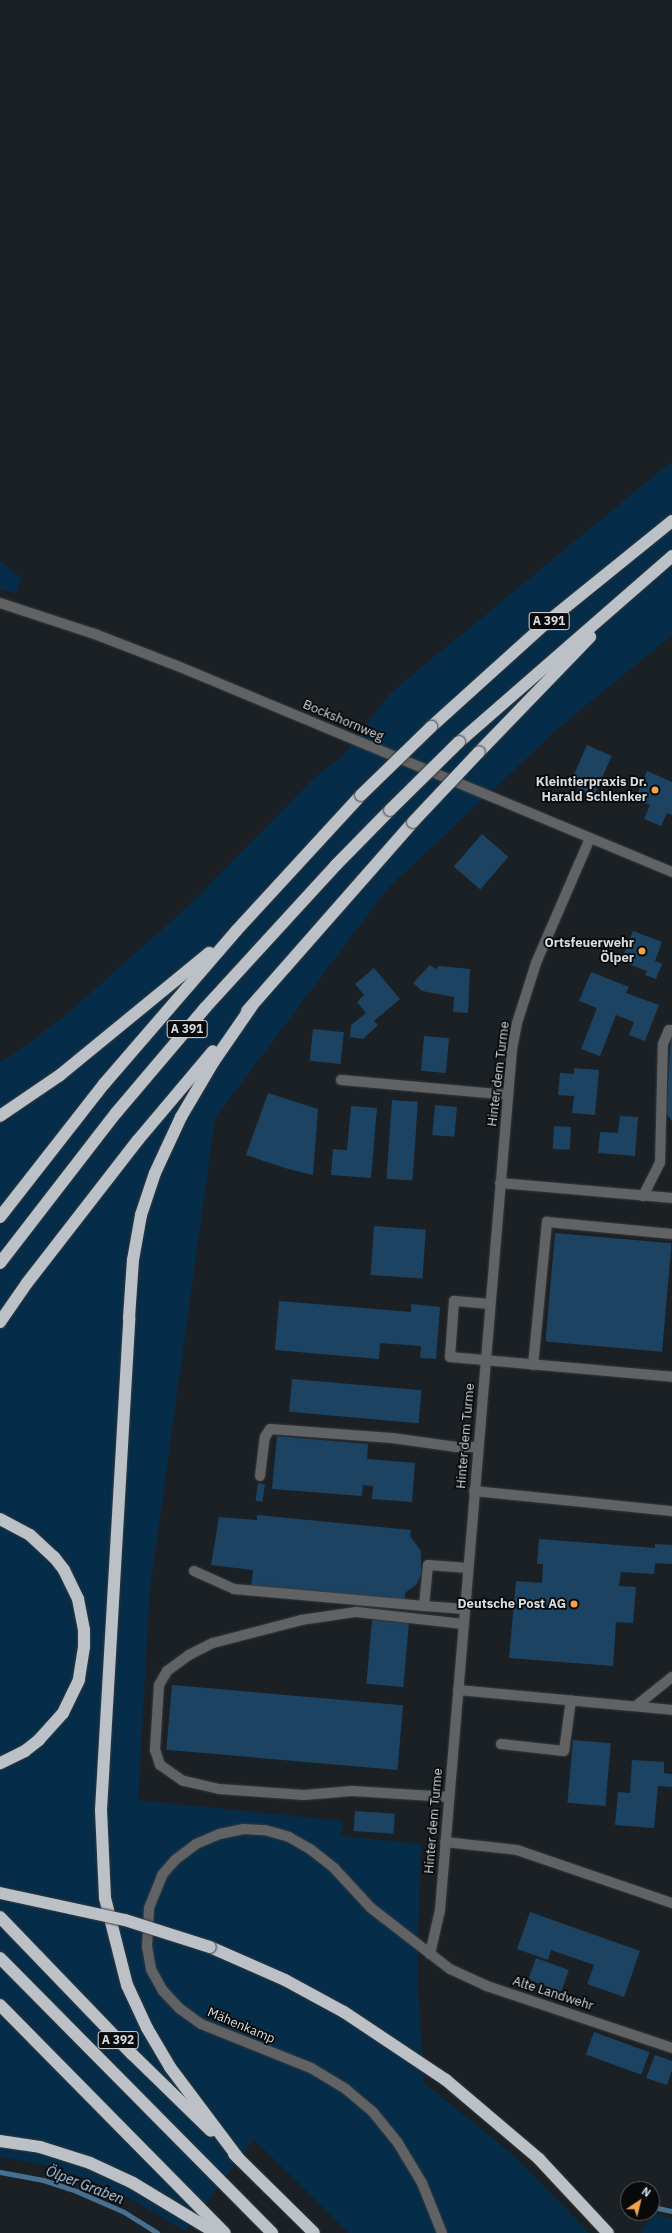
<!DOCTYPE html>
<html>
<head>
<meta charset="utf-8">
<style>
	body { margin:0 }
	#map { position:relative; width:672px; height:2233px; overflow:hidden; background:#1b2024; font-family:"IBM Plex Sans",sans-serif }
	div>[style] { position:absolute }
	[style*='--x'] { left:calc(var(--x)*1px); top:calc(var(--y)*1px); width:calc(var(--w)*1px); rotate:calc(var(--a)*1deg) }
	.green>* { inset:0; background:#052d49 }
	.stream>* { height:5px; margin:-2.5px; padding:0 2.5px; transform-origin:2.5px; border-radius:2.5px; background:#477091 }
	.building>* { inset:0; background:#1c4462; transform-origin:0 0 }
	.roads { filter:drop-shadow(0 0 1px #363a3e) drop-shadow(0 0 1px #363a3e) }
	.minor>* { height:10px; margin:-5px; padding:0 5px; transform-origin:5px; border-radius:5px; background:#606264 }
	.highway>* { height:12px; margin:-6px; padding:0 6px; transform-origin:6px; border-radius:6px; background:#bbc1c7 }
	.bridges { filter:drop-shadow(0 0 1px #363a3e) drop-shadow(0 0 1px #363a3e) }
	.highway-bridge>* { height:12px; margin:-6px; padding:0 6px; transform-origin:6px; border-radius:6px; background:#bbc1c7 }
	.dots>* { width:11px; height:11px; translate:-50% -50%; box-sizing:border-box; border:2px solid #07090b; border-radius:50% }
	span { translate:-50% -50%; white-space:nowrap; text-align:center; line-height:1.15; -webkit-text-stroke:3.5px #07090b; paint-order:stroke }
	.shield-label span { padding:1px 3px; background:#07090b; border:1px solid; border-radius:3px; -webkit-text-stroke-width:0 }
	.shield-label { font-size:12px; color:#d9dcdf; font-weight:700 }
	.street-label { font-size:13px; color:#d9dcdf }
	.poi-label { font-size:13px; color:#d9dcdf; font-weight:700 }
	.right { translate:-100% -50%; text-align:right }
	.water-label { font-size:14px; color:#b9defe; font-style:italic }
	.north { position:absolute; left:620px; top:2181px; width:40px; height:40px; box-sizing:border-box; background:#07090b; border:1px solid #5b5d60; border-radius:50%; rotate:35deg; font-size:11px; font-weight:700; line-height:16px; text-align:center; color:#d9dcdf }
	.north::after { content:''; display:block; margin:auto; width:14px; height:18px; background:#f6a247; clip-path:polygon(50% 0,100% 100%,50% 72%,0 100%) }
</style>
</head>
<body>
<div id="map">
	<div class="green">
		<i style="clip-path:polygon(672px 461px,672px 635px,561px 726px,388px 888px,215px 1118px,150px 1590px,138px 1800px,343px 1821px,341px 1836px,421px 1844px,417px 1972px,424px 2083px,510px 2152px,590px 2233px,349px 2233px,254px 2139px,185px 2231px,138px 2203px,98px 2184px,50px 2166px,0 2157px,0 1062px,28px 1044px,68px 1013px,194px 901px,315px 777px,344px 755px,389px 694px)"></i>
		<i style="clip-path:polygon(0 561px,21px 578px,17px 593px,0 589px)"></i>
		<i style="clip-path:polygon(655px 2214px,672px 2219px,672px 2233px,641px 2233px,640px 2231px)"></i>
	</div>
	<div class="stream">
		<i style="--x:0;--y:2172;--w:44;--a:10.5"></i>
		<i style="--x:43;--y:2180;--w:35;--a:18"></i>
		<i style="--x:76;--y:2191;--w:52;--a:23.6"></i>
		<i style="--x:124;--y:2212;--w:39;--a:32"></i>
		<i style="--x:653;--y:2207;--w:19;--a:12"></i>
	</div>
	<div class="building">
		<i style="left:587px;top:745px;width:27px;height:43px;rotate:24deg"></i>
		<i style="clip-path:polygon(647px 771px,672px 782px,672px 815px,667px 813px,661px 826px,644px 819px,650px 805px,635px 799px)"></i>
		<i style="left:482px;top:834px;width:35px;height:43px;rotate:41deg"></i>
		<i style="clip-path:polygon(633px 931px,662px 942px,655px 961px,662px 964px,656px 979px,645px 975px,647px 971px,621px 961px)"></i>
		<i style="clip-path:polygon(430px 965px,436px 969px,439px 966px,470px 969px,468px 1013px,453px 1012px,454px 997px,422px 991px,413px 983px)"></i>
		<i style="clip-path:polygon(374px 968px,400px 999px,374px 1021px,378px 1025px,363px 1039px,350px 1037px,351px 1025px,366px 1013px,357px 1002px,364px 995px,355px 984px)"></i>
		<i style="clip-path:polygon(591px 972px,629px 987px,626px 993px,659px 1005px,645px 1041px,629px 1035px,634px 1022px,616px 1015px,600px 1056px,581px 1049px,597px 1008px,579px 1001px)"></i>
		<i style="left:313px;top:1029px;width:31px;height:32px;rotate:6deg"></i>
		<i style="left:424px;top:1036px;width:25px;height:35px;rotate:5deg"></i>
		<i style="clip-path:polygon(671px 1038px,672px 1038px,672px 1121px,666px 1113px)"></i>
		<i style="clip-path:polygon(574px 1068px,599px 1070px,595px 1115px,572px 1113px,574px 1096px,558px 1095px,560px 1073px,574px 1074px)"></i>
		<i style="clip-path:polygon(268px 1093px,318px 1109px,313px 1175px,285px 1168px,246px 1155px)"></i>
		<i style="left:392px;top:1100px;width:26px;height:79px;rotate:4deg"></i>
		<i style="left:435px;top:1105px;width:22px;height:30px;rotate:5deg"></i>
		<i style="clip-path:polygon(351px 1106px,377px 1108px,371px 1178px,331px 1175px,333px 1149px,347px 1150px)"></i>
		<i style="clip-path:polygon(620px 1116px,638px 1117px,635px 1156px,598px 1153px,600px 1132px,618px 1133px)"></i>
		<i style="left:554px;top:1126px;width:17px;height:23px;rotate:3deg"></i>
		<i style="left:374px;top:1226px;width:52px;height:49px;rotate:4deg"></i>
		<i style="left:555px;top:1233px;width:117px;height:109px;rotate:5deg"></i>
		<i style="clip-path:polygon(279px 1301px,411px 1312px,411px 1304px,440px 1307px,436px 1359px,420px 1358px,421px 1346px,380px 1343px,379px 1359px,275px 1350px)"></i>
		<i style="left:292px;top:1379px;width:130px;height:33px;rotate:5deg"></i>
		<i style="clip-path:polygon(277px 1436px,368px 1444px,367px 1459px,415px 1463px,412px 1502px,372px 1499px,373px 1486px,363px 1485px,362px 1496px,272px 1489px)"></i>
		<i style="left:258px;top:1483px;width:7px;height:18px;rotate:8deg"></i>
		<i style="clip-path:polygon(257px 1515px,411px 1530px,410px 1536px,421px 1551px,421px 1574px,417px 1584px,405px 1593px,405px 1601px,251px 1588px,253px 1570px,211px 1565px,219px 1517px,257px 1520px)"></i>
		<i style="clip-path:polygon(539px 1539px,655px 1548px,655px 1544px,672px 1545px,672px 1564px,655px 1563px,654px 1574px,621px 1572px,619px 1586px,636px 1587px,633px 1623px,616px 1622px,613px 1666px,509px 1658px,516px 1581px,542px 1583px,543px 1564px,537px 1564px)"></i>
		<i style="left:372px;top:1620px;width:37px;height:64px;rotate:5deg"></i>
		<i style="left:172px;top:1685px;width:232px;height:65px;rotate:5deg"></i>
		<i style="left:573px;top:1740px;width:38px;height:63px;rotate:5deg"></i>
		<i style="clip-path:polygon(632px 1760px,664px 1762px,664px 1773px,672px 1774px,672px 1787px,658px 1786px,654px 1828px,615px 1825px,618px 1792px,630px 1793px)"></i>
		<i style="left:355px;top:1811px;width:40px;height:20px;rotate:4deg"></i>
		<i style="clip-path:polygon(530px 1912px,640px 1951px,624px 1997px,587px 1984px,594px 1965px,551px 1950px,548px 1960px,517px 1949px)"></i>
		<i style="left:536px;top:1958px;width:35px;height:23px;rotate:20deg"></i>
		<i style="left:594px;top:2032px;width:59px;height:24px;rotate:20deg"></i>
		<i style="clip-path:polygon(655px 2055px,672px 2061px,672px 2070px,667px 2085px,646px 2078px)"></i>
	</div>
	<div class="roads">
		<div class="minor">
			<i style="--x:0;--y:603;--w:97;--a:18.1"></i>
			<i style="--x:92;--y:633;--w:94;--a:21.1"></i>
			<i style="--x:180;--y:667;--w:533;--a:22.62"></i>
			<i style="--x:341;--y:1080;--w:168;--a:5.1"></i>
			<i style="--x:500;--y:1183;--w:173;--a:5"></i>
			<i style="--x:643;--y:1196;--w:37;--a:-63"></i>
			<i style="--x:660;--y:1163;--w:119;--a:-88.6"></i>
			<i style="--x:663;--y:1044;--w:15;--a:-67"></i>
			<i style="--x:669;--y:1030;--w:3;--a:0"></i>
			<i style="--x:490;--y:1304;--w:36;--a:-175"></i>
			<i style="--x:454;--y:1301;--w:56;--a:94.1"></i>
			<i style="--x:450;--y:1357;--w:223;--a:5.1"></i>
			<i style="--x:533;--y:1365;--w:144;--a:-84.4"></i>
			<i style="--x:547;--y:1222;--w:126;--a:5.5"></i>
			<i style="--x:260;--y:1476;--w:39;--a:-83"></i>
			<i style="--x:265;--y:1437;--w:9;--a:-58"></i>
			<i style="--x:270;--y:1429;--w:122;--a:4.2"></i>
			<i style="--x:392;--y:1438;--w:65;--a:8"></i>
			<i style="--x:456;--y:1447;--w:22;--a:0"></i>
			<i style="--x:474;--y:1491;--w:199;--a:5.8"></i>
			<i style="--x:194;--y:1571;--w:44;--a:24.2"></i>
			<i style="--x:234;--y:1589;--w:191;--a:5.1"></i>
			<i style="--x:464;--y:1609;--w:40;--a:-175.7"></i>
			<i style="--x:424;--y:1606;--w:41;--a:-84.4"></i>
			<i style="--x:428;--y:1565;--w:40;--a:4.3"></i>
			<i style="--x:458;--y:1690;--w:215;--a:5.3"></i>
			<i style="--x:636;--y:1706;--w:46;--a:-38.9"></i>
			<i style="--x:501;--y:1744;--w:63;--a:6.3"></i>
			<i style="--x:564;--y:1751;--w:51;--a:-82.2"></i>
			<i style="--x:449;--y:1797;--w:97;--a:-176.5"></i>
			<i style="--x:352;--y:1791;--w:48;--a:175.2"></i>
			<i style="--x:304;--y:1795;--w:85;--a:-176"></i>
			<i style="--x:219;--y:1789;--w:37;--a:-167"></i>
			<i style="--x:183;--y:1781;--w:28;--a:-145"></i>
			<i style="--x:160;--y:1765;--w:16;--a:-108"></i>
			<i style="--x:155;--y:1750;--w:65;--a:-86.5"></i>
			<i style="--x:159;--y:1685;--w:16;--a:-60"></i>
			<i style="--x:167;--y:1671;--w:27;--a:-36"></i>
			<i style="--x:189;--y:1655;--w:27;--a:-27"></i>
			<i style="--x:213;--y:1643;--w:91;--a:-14.6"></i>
			<i style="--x:301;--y:1620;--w:56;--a:-8.3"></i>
			<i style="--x:356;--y:1612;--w:108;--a:6.4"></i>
			<i style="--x:445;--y:1842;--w:72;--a:6.3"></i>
			<i style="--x:517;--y:1850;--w:164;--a:18.9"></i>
			<i style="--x:430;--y:1954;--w:45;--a:-77.2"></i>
			<i style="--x:440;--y:1910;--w:864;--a:-85.22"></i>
			<i style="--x:512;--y:1049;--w:26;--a:-79"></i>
			<i style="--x:517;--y:1023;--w:63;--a:-72.4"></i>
			<i style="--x:536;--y:963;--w:136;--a:-66.6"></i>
			<i style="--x:442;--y:2233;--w:54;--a:-111.8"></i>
			<i style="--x:422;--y:2183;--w:47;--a:-121"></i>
			<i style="--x:398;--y:2143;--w:40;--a:-129"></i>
			<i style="--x:373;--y:2112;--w:35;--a:-140"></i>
			<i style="--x:346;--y:2089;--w:41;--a:-149"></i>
			<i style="--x:311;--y:2068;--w:118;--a:-158.2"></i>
			<i style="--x:201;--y:2024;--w:26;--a:-144"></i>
			<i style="--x:180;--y:2009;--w:25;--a:-133"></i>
			<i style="--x:163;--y:1991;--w:25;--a:-119"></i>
			<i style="--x:151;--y:1969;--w:22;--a:-100"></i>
			<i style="--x:147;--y:1947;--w:39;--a:-87"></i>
			<i style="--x:149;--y:1908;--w:35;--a:-68"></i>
			<i style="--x:162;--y:1875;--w:20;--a:-49"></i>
			<i style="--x:175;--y:1860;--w:26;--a:-37"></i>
			<i style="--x:196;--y:1844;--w:26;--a:-23"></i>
			<i style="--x:220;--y:1834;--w:24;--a:-12"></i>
			<i style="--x:243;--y:1829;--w:22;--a:3"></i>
			<i style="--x:265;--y:1830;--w:25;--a:16"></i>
			<i style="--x:289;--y:1837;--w:24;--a:30"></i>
			<i style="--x:310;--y:1849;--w:31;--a:38"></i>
			<i style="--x:334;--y:1868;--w:54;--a:47.2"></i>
			<i style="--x:371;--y:1908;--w:100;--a:37.7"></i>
			<i style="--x:450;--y:1969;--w:41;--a:24.7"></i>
			<i style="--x:487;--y:1986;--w:195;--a:18.5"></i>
		</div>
		<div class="highway">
			<i style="--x:431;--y:727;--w:155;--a:-42.1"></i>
			<i style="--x:546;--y:623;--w:162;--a:-39"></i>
			<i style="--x:459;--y:742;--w:283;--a:-41.1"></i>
			<i style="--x:479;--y:752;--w:160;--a:-46"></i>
			<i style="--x:247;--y:1011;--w:252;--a:-48.7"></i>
			<i style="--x:0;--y:1116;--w:73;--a:-34.3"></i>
			<i style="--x:60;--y:1075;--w:193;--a:-39.3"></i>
			<i style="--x:0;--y:1217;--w:169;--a:-52"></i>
			<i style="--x:104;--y:1084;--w:202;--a:-49.2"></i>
			<i style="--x:236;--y:931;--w:185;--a:-47.4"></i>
			<i style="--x:0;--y:1263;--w:190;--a:-52.3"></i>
			<i style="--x:116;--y:1113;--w:138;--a:-49.7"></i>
			<i style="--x:205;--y:1008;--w:194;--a:-47.5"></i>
			<i style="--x:336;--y:865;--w:77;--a:-45.5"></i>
			<i style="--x:0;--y:1322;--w:47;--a:-55.3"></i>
			<i style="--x:27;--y:1283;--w:181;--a:-52.2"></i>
			<i style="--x:138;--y:1140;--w:116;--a:-49.9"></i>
			<i style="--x:0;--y:1519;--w:34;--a:28"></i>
			<i style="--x:30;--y:1535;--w:33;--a:43"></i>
			<i style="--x:54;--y:1557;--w:16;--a:52"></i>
			<i style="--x:64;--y:1570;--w:32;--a:64"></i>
			<i style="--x:78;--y:1599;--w:32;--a:79"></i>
			<i style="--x:84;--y:1630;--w:17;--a:90"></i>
			<i style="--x:84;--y:1647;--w:33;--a:99"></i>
			<i style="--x:79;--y:1680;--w:37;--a:116"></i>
			<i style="--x:63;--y:1713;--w:36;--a:132"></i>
			<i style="--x:39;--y:1740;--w:18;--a:142"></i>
			<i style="--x:25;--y:1751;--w:28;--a:154"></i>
			<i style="--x:0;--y:1917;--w:190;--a:46.1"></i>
			<i style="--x:132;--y:2054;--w:110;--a:44.3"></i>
			<i style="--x:210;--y:1947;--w:82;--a:23.7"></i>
			<i style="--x:285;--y:1980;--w:67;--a:28.5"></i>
			<i style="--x:344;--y:2012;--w:123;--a:33.7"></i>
			<i style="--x:446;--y:2080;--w:122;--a:40.3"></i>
			<i style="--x:539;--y:2159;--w:101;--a:47"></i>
			<i style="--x:0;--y:1958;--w:387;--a:45.3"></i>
			<i style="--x:0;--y:2005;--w:320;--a:45.4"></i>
			<i style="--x:0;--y:2141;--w:40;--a:8.5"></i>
			<i style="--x:40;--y:2147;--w:52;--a:17.7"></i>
			<i style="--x:90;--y:2163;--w:47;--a:24.9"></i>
			<i style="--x:133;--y:2183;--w:97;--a:31.1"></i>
			<i style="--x:234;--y:2154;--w:112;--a:44.6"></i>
			<i style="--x:239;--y:2159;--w:115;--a:-126.9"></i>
			<i style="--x:170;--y:2067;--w:45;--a:-120.5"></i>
			<i style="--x:147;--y:2028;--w:47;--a:-114.9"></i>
			<i style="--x:127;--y:1985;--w:90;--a:-104.2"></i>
			<i style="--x:105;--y:1898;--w:88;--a:-92.6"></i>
			<i style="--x:101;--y:1810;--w:493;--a:-86.7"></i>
			<i style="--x:129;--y:1318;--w:58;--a:-86.1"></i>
			<i style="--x:133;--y:1260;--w:46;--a:-79.9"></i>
			<i style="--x:141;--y:1215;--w:44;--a:-71.6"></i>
			<i style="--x:155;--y:1173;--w:62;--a:-65.1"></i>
			<i style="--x:181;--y:1117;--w:65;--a:-59.5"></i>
			<i style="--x:214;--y:1061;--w:67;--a:-55.4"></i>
		</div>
	</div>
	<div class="bridges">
		<div class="highway-bridge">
			<i style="--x:361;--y:795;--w:98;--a:-44.2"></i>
			<i style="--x:390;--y:810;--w:97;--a:-44.6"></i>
			<i style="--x:413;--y:822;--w:96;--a:-46.7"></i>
			<i style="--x:0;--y:1893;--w:128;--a:12.2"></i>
			<i style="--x:125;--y:1920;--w:89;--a:17.6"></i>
		</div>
	</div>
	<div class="dots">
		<i style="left:655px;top:790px;background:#f6a247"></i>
		<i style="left:642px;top:951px;background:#f6a247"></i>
		<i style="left:574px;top:1604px;background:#f6a247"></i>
	</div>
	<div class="shield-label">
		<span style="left:549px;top:621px">A 391</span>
		<span style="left:187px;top:1029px">A 391</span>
		<span style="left:118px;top:2040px">A 392</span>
	</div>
	<div class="street-label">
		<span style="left:343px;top:721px;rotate:23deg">Bockshornweg</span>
		<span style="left:499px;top:1074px;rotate:-83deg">Hinter dem Turme</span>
		<span style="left:466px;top:1436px;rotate:-85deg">Hinter dem Turme</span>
		<span style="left:434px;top:1821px;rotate:-85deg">Hinter dem Turme</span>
		<span style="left:553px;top:1994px;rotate:18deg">Alte Landwehr</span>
		<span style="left:241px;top:2026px;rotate:23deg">Mähenkamp</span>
	</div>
	<div class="poi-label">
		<span class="right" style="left:647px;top:790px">Kleintierpraxis Dr.<br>Harald Schlenker</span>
		<span class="right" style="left:634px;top:951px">Ortsfeuerwehr<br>Ölper</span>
		<span class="right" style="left:566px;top:1604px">Deutsche Post AG</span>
	</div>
	<div class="water-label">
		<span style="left:85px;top:2185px;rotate:21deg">Ölper Graben</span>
	</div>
	<div class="north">N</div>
</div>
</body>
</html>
